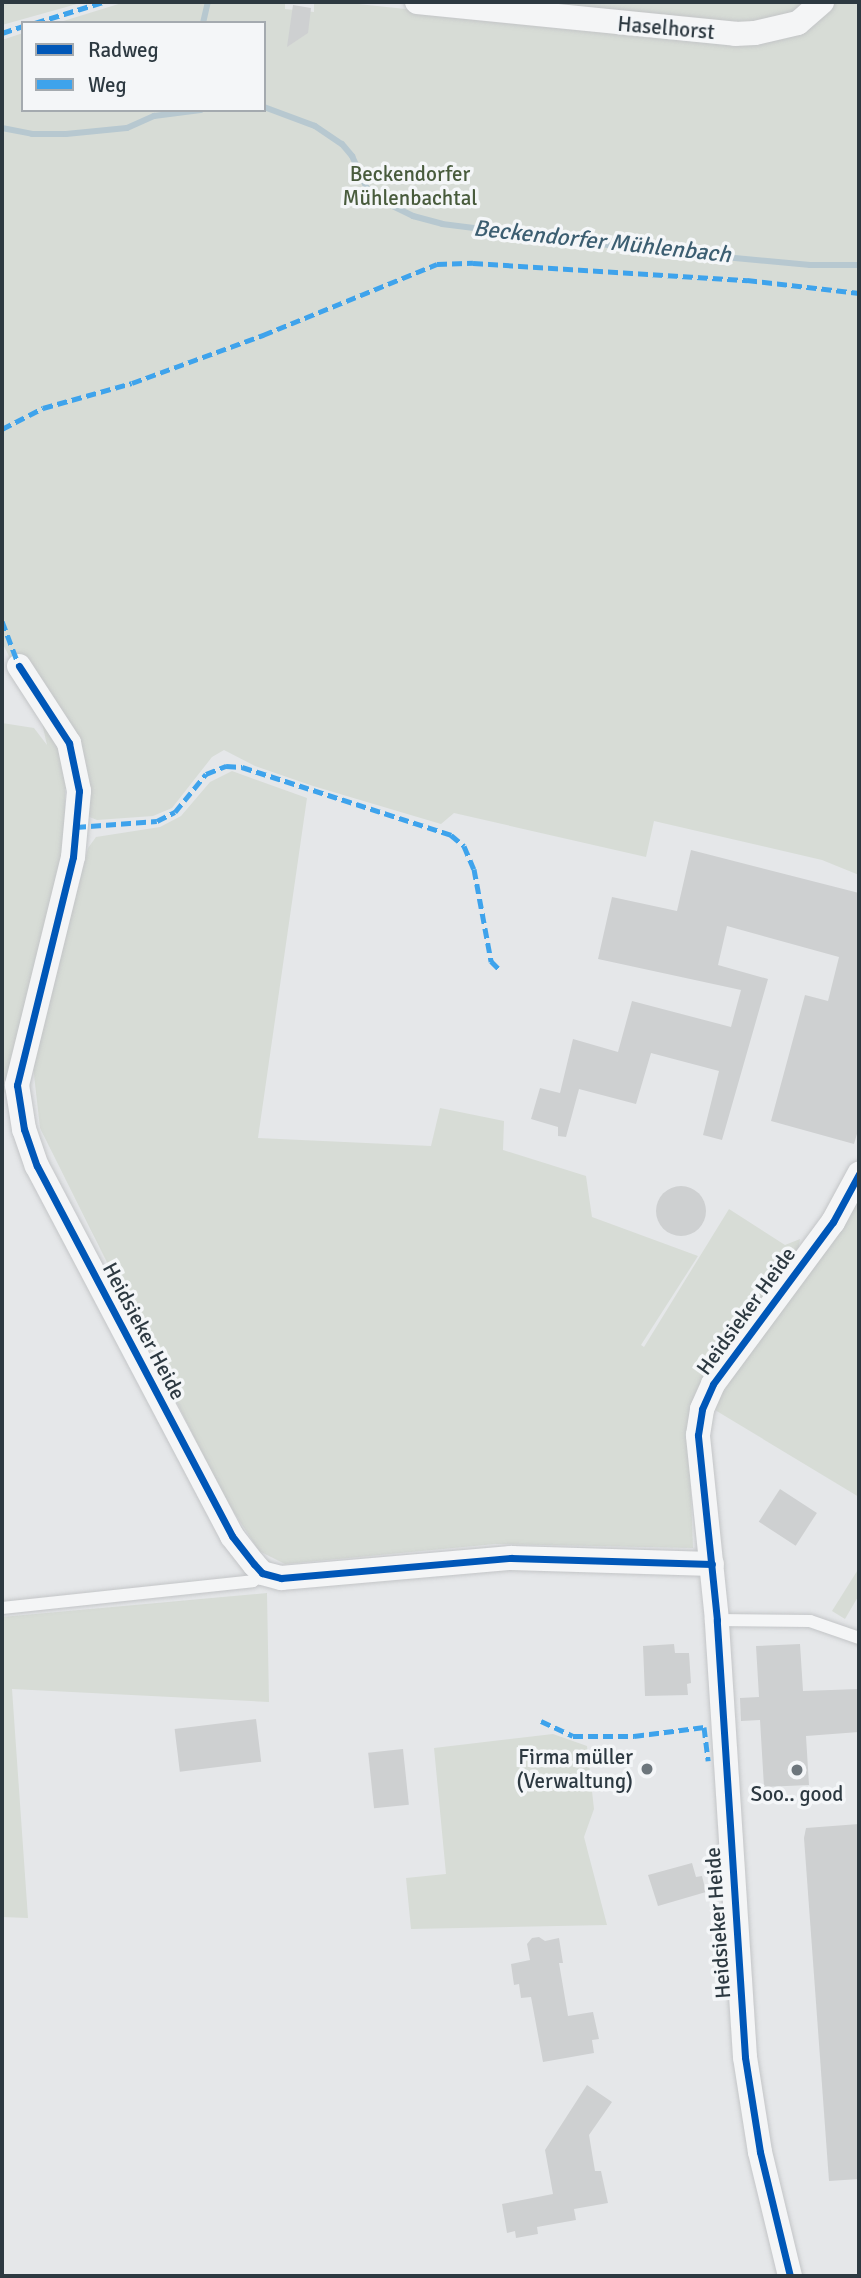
<!DOCTYPE html>
<html>
<head>
<meta charset="utf-8">
<style>
	body { margin:0 }
	#map { position:relative; width:861px; height:2278px; overflow:hidden; background:#e5e7e9; font-family:Signika,sans-serif }
	div>[style] { position:absolute }
	[style*='--x'] { left:calc(var(--x)*1px); top:calc(var(--y)*1px); width:calc(var(--w)*1px); rotate:calc(var(--a)*1deg) }
	.green>* { inset:0; background:#d7dcd6 }
	.stream>* { height:6px; margin:-3px; padding:0 3px; transform-origin:3px; border-radius:3px; background:#b7c8d0 }
	.building>* { inset:0; background:#ced0d1; transform-origin:0 0 }
	.round { border-radius:50% }
	.roads { filter:drop-shadow(0 0 2px #c3c5c7) drop-shadow(0 0 2px #c3c5c7) }
	.lane>* { height:12px; margin:-6px; padding:0 6px; transform-origin:6px; border-radius:6px; background:#f4f5f6 }
	.street>* { height:24px; margin:-12px; padding:0 12px; transform-origin:12px; border-radius:12px; background:#f4f5f6 }
	.quiet>* { height:5px; margin-top:-2.5px; transform-origin:0; background:repeating-linear-gradient(90deg,#3ea3ec 0 10px,transparent 0 15px) }
	.cycleway>* { height:7px; margin:-3.5px; padding:0 3.5px; transform-origin:3.5px; border-radius:3.5px; background:#0057b8 }
	.dots>* { width:19px; height:19px; translate:-50% -50%; box-sizing:border-box; border:4px solid #f4f6f8; border-radius:50% }
	span { translate:-50% -50%; white-space:nowrap; text-align:center; line-height:1.15; -webkit-text-stroke:7px #f4f6f8; paint-order:stroke }
	.street-label { font-size:21px; color:#2d3941 }
	.park-label { font-size:21px; color:#485b3c }
	.poi-label { font-size:21px; color:#2d3941 }
	.right { translate:-100% -50%; text-align:right }
	.water-label { font-size:23px; color:#3c5e71; font-style:italic }
	.frame { position:absolute; inset:0; border:4px solid #2d3941; pointer-events:none }
	.legend { position:absolute; left:21px; top:21px; width:245px; height:91px; box-sizing:border-box; background:#f4f6f8; border:2px solid #a4aaaf; margin:0; padding:9px 12px; list-style:none; font-size:21px; color:#2d3941 }
	.legend li { display:flex; align-items:center; gap:14px; height:35px }
	.legend b { width:35px; border:2px solid #a4aaaf }
</style>
</head>
<body>
<div id="map">
	<div class="green">
		<i style="clip-path:polygon(2px 2px,84px 2px,2px 25px)"></i>
		<i style="clip-path:polygon(125px 2px,285px 2px,285px 9px,314px 12px,314px 2px,339px 2px,702px 40px,827px 14px,835px 2px,859px 2px,859px 875px,822px 860px,654px 821px,646px 857px,454px 813px,441px 824px,313px 786px,255px 766px,224px 750px,212px 757px,172px 808px,153px 816px,97px 820px,87px 816px,85px 790px,65px 789px,65px 874px,9px 1093px,2px 1092px,2px 723px,34px 728px,47px 745px,42px 723px,2px 642px,2px 40px,23px 33px,23px 110px,264px 110px,264px 23px,57px 23px)"></i>
		<i style="clip-path:polygon(504px 2px,814px 2px,811px 6px,750px 26px)"></i>
		<i style="clip-path:polygon(232px 771px,307px 798px,258px 1138px,431px 1146px,440px 1108px,504px 1121px,503px 1150px,586px 1176px,592px 1217px,698px 1256px,641px 1345px,644px 1347px,729px 1209px,785px 1245px,800px 1239px,797px 1259px,689px 1440px,693px 1548px,495px 1544px,285px 1564px,259px 1551px,224px 1497px,40px 1128px,33px 1066px,88px 848px,96px 837px,160px 827px,181px 816px,210px 782px)"></i>
		<i style="clip-path:polygon(859px 1187px,859px 1497px,710px 1407px)"></i>
		<i style="clip-path:polygon(859px 1568px,859px 1595px,845px 1619px,832px 1611px)"></i>
		<i style="clip-path:polygon(267px 1593px,269px 1702px,12px 1689px,28px 1918px,2px 1917px,2px 1617px)"></i>
		<i style="clip-path:polygon(553px 1734px,587px 1746px,594px 1809px,584px 1837px,607px 1925px,411px 1929px,406px 1878px,446px 1874px,434px 1748px)"></i>
	</div>
	<div class="stream">
		<i style="--x:203;--y:23;--w:22;--a:-77"></i>
		<i style="--x:264;--y:107;--w:54;--a:20.4"></i>
		<i style="--x:315;--y:126;--w:32;--a:34"></i>
		<i style="--x:342;--y:144;--w:16;--a:50"></i>
		<i style="--x:352;--y:156;--w:43;--a:65.2"></i>
		<i style="--x:370;--y:195;--w:48;--a:26"></i>
		<i style="--x:413;--y:216;--w:30;--a:15"></i>
		<i style="--x:442;--y:224;--w:209;--a:7.2"></i>
		<i style="--x:649;--y:250;--w:162;--a:5.3"></i>
		<i style="--x:810;--y:265;--w:49;--a:0"></i>
		<i style="--x:2;--y:128;--w:31;--a:11"></i>
		<i style="--x:32;--y:134;--w:34;--a:0"></i>
		<i style="--x:66;--y:134;--w:61;--a:-5.6"></i>
		<i style="--x:127;--y:128;--w:30;--a:-24"></i>
		<i style="--x:154;--y:116;--w:47;--a:-7.3"></i>
	</div>
	<div class="building">
		<i style="clip-path:polygon(293px 5px,311px 8px,308px 33px,287px 47px)"></i>
		<i style="clip-path:polygon(691px 850px,859px 893px,859px 1127px,854px 1144px,771px 1121px,805px 995px,828px 1001px,839px 957px,727px 926px,718px 965px,768px 979px,722px 1140px,703px 1135px,719px 1071px,651px 1053px,636px 1104px,579px 1089px,566px 1137px,558px 1136px,558px 1127px,531px 1119px,540px 1088px,560px 1093px,573px 1039px,618px 1052px,632px 1001px,731px 1027px,741px 990px,598px 959px,612px 897px,677px 911px)"></i>
		<i class="round" style="left:656px;top:1186px;width:50px;height:50px"></i>
		<i style="left:780px;top:1489px;width:44px;height:39px;rotate:33deg"></i>
		<i style="clip-path:polygon(674px 1644px,675px 1653px,689px 1653px,691px 1683px,687px 1684px,688px 1695px,645px 1696px,643px 1646px)"></i>
		<i style="clip-path:polygon(800px 1644px,803px 1691px,859px 1689px,859px 1732px,806px 1736px,809px 1785px,764px 1787px,760px 1720px,741px 1721px,740px 1698px,759px 1697px,756px 1646px)"></i>
		<i style="left:256px;top:1719px;width:43px;height:82px;rotate:83deg"></i>
		<i style="left:403px;top:1749px;width:56px;height:35px;rotate:84deg"></i>
		<i style="clip-path:polygon(859px 1824px,859px 2179px,829px 2181px,804px 1838px,806px 1828px)"></i>
		<i style="clip-path:polygon(692px 1863px,696px 1877px,702px 1876px,706px 1892px,658px 1906px,648px 1875px)"></i>
		<i style="clip-path:polygon(539px 1937px,545px 1941px,559px 1938px,563px 1963px,559px 1963px,568px 2016px,593px 2012px,599px 2039px,592px 2040px,594px 2053px,543px 2062px,531px 1997px,521px 1998px,519px 1984px,514px 1985px,511px 1964px,530px 1960px,527px 1944px,532px 1938px)"></i>
		<i style="clip-path:polygon(587px 2085px,612px 2102px,589px 2135px,595px 2171px,601px 2171px,608px 2203px,574px 2209px,576px 2220px,537px 2227px,538px 2234px,516px 2238px,515px 2231px,507px 2233px,502px 2204px,553px 2194px,545px 2150px)"></i>
	</div>
	<div class="roads">
		<div class="lane">
			<i style="--x:2;--y:1608;--w:252;--a:-6.1"></i>
			<i style="--x:253;--y:1581;--w:12;--a:-42"></i>
			<i style="--x:717;--y:1620;--w:93;--a:0.6"></i>
			<i style="--x:810;--y:1621;--w:52;--a:19.1"></i>
		</div>
		<div class="street">
			<i style="--x:417;--y:2;--w:320;--a:5.7"></i>
			<i style="--x:735;--y:34;--w:20;--a:-3"></i>
			<i style="--x:755;--y:33;--w:44;--a:-13.1"></i>
			<i style="--x:798;--y:23;--w:32;--a:-41"></i>
			<i style="--x:19;--y:666;--w:92;--a:57"></i>
			<i style="--x:69;--y:743;--w:49;--a:78.2"></i>
			<i style="--x:79;--y:791;--w:66;--a:95.2"></i>
			<i style="--x:73;--y:857;--w:235;--a:103.8"></i>
			<i style="--x:17;--y:1085;--w:45;--a:81"></i>
			<i style="--x:24;--y:1129;--w:39;--a:71"></i>
			<i style="--x:37;--y:1166;--w:418;--a:62.2"></i>
			<i style="--x:232;--y:1536;--w:36;--a:52"></i>
			<i style="--x:254;--y:1564;--w:12;--a:48"></i>
			<i style="--x:262;--y:1573;--w:20;--a:15"></i>
			<i style="--x:281;--y:1578;--w:231;--a:-5"></i>
			<i style="--x:511;--y:1558;--w:201;--a:1.7"></i>
			<i style="--x:790;--y:2276;--w:128;--a:-103.6"></i>
			<i style="--x:760;--y:2152;--w:96;--a:-99"></i>
			<i style="--x:745;--y:2057;--w:438;--a:-93.7"></i>
			<i style="--x:717;--y:1620;--w:186;--a:-95.9"></i>
			<i style="--x:698;--y:1435;--w:26;--a:-81"></i>
			<i style="--x:702;--y:1409;--w:27;--a:-66"></i>
			<i style="--x:713;--y:1384;--w:202;--a:-53.5"></i>
			<i style="--x:833;--y:1222;--w:55;--a:-61.6"></i>
		</div>
	</div>
	<div class="quiet">
		<i style="--x:35;--y:23;--w:71;--a:-17.2"></i>
		<i style="--x:2;--y:33;--w:22;--a:-18"></i>
		<i style="--x:2;--y:429;--w:46;--a:-27.1"></i>
		<i style="--x:43;--y:408;--w:92;--a:-15.7"></i>
		<i style="--x:132;--y:383;--w:140;--a:-20.1"></i>
		<i style="--x:263;--y:335;--w:188;--a:-22.2"></i>
		<i style="--x:437;--y:264;--w:36;--a:-2"></i>
		<i style="--x:473;--y:263;--w:275;--a:3.6"></i>
		<i style="--x:747;--y:280;--w:113;--a:6.6"></i>
		<i style="--x:2;--y:621;--w:48;--a:69.3"></i>
		<i style="--x:76;--y:827;--w:81;--a:-4.2"></i>
		<i style="--x:157;--y:821;--w:20;--a:-27"></i>
		<i style="--x:175;--y:812;--w:49;--a:-50.8"></i>
		<i style="--x:206;--y:774;--w:22;--a:-22"></i>
		<i style="--x:226;--y:766;--w:16;--a:4"></i>
		<i style="--x:242;--y:767;--w:220;--a:18"></i>
		<i style="--x:451;--y:835;--w:17;--a:40"></i>
		<i style="--x:464;--y:846;--w:25;--a:67"></i>
		<i style="--x:474;--y:869;--w:94;--a:79.5"></i>
		<i style="--x:491;--y:961;--w:14;--a:45"></i>
		<i style="--x:541;--y:1721;--w:35;--a:25"></i>
		<i style="--x:573;--y:1736;--w:61;--a:0"></i>
		<i style="--x:634;--y:1736;--w:71;--a:-7.3"></i>
		<i style="--x:704;--y:1727;--w:34;--a:83"></i>
	</div>
	<div class="cycleway">
		<i style="--x:19;--y:666;--w:92;--a:57"></i>
		<i style="--x:69;--y:743;--w:49;--a:78.2"></i>
		<i style="--x:79;--y:791;--w:66;--a:95.2"></i>
		<i style="--x:73;--y:857;--w:235;--a:103.8"></i>
		<i style="--x:17;--y:1085;--w:45;--a:81"></i>
		<i style="--x:24;--y:1129;--w:39;--a:71"></i>
		<i style="--x:37;--y:1166;--w:418;--a:62.2"></i>
		<i style="--x:232;--y:1536;--w:36;--a:52"></i>
		<i style="--x:254;--y:1564;--w:12;--a:48"></i>
		<i style="--x:262;--y:1573;--w:20;--a:15"></i>
		<i style="--x:281;--y:1578;--w:231;--a:-5"></i>
		<i style="--x:511;--y:1558;--w:201;--a:1.7"></i>
		<i style="--x:790;--y:2276;--w:128;--a:-103.6"></i>
		<i style="--x:760;--y:2152;--w:96;--a:-99"></i>
		<i style="--x:745;--y:2057;--w:438;--a:-93.7"></i>
		<i style="--x:717;--y:1620;--w:186;--a:-95.9"></i>
		<i style="--x:698;--y:1435;--w:26;--a:-81"></i>
		<i style="--x:702;--y:1409;--w:27;--a:-66"></i>
		<i style="--x:713;--y:1384;--w:202;--a:-53.5"></i>
		<i style="--x:833;--y:1222;--w:55;--a:-61.6"></i>
	</div>
	<div class="dots">
		<i style="left:647px;top:1769px;background:#6d767c"></i>
		<i style="left:797px;top:1770px;background:#6d767c"></i>
	</div>
	<div class="street-label">
		<span style="left:666px;top:28px;rotate:5deg">Haselhorst</span>
		<span style="left:746px;top:1311px;rotate:-54deg">Heidsieker Heide</span>
		<span style="left:144px;top:1331px;rotate:62deg">Heidsieker Heide</span>
		<span style="left:718px;top:1923px;rotate:-94deg">Heidsieker Heide</span>
	</div>
	<div class="park-label">
		<span style="left:410px;top:186px">Beckendorfer<br>Mühlenbachtal</span>
	</div>
	<div class="poi-label">
		<span class="right" style="left:633px;top:1769px">Firma müller<br>(Verwaltung)</span>
		<span style="left:797px;top:1794px">Soo.. good</span>
	</div>
	<div class="water-label">
		<span style="left:602px;top:242px;rotate:6deg">Beckendorfer Mühlenbach</span>
	</div>
	<div class="frame"></div>
	<ul class="legend">
	<li><b style="height:9px;background:#0057b8"></b>Radweg</li>
	<li><b style="height:9px;background:#3ea3ec"></b>Weg</li>
	</ul>
</div>
</body>
</html>
